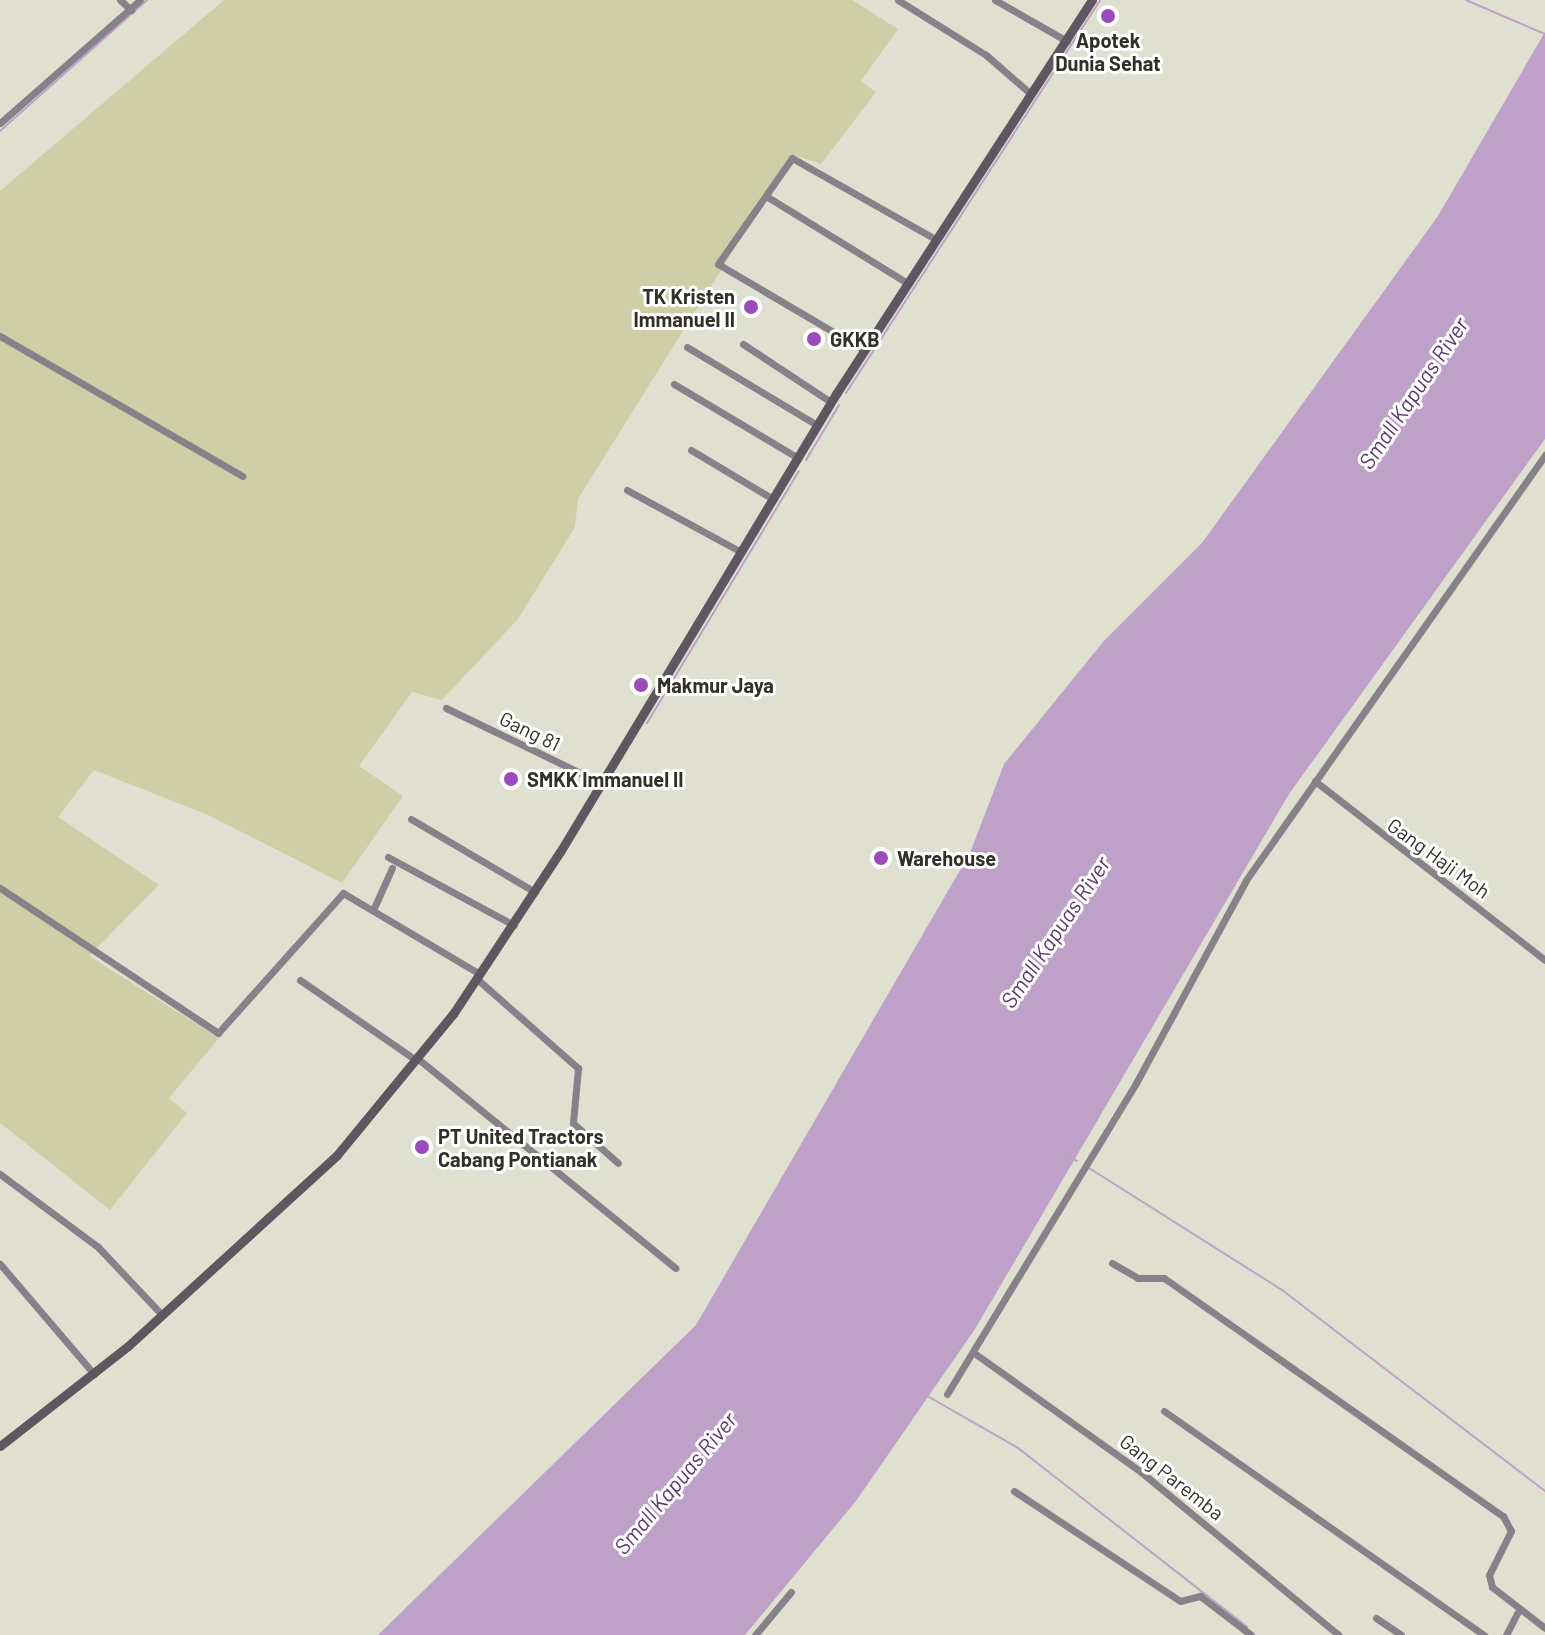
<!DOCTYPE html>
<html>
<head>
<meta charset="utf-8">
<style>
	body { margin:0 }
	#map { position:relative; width:1545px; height:1635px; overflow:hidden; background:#dfe0cf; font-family:Barlow,sans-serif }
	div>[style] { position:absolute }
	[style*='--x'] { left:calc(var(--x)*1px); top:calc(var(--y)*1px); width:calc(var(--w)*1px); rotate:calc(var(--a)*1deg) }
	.green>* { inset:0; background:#cfcfa7 }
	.water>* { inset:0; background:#bda1c9 }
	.stream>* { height:2px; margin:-1px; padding:0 1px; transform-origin:1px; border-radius:1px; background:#bda1c9 }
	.minor>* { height:7px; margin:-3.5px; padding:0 3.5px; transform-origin:3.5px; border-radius:3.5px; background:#878289 }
	.secondary>* { height:9px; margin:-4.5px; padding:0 4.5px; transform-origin:4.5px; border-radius:4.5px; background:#5d5760 }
	.dots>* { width:22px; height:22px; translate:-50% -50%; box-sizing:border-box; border:4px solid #fff; border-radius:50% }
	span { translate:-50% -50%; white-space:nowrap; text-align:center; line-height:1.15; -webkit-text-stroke:6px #fff; paint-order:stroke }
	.poi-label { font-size:20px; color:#31312a; font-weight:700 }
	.right { translate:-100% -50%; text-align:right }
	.left { translate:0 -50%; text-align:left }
	.street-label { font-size:20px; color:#31312a }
	.water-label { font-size:22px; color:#5c386c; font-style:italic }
</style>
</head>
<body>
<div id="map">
	<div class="green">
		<i style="clip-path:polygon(224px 0,852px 0,898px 29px,861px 81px,876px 92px,821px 164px,793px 155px,578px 499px,575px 527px,518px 619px,442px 700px,412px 692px,359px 766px,403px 796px,342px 883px,208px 815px,94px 770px,58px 817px,159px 885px,89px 956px,219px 1038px,169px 1098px,187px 1113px,110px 1210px,0 1123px,0 191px)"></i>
	</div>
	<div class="water">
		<i style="clip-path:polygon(1545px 32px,1545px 439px,1289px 794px,975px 1329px,856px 1501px,745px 1635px,378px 1635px,696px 1325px,970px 853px,1004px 764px,1103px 642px,1202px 543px,1438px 216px)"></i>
	</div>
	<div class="stream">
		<i style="--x:1466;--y:0;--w:86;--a:23.3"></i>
		<i style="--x:0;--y:131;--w:197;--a:-41.7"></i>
		<i style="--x:846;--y:393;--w:468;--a:-57.1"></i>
		<i style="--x:806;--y:460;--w:64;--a:-59"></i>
		<i style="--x:647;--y:723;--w:294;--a:-58.9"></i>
		<i style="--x:1068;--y:1156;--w:10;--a:29"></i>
		<i style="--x:1089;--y:1168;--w:228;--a:32.3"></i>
		<i style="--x:1282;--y:1290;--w:331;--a:37.4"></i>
		<i style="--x:929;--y:1397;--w:103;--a:29.8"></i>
		<i style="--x:1018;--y:1448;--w:291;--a:38"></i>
	</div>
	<div class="minor">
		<i style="--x:120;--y:0;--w:15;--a:42"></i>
		<i style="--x:898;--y:0;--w:104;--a:32"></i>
		<i style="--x:986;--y:55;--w:60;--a:40.9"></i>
		<i style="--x:995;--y:0;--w:83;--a:29.7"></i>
		<i style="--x:0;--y:123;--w:186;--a:-41.3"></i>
		<i style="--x:766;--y:196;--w:164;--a:31.6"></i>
		<i style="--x:0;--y:336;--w:280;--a:30"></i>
		<i style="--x:743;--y:344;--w:105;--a:33.4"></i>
		<i style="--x:687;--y:347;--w:152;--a:31"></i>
		<i style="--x:864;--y:350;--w:169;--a:-149.5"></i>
		<i style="--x:718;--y:264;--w:129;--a:-55.1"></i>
		<i style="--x:792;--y:158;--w:164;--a:29.5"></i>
		<i style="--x:674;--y:384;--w:144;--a:30.8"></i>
		<i style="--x:691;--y:450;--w:96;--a:30.9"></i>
		<i style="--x:627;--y:490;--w:130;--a:28.5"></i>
		<i style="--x:446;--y:708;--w:170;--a:25.8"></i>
		<i style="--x:1315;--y:781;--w:291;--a:37.9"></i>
		<i style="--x:411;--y:819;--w:144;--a:30.5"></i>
		<i style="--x:388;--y:857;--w:143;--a:28.4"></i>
		<i style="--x:0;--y:888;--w:262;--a:33.6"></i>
		<i style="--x:218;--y:1033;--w:188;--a:-48.2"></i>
		<i style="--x:343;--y:893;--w:159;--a:30.6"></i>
		<i style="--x:374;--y:908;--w:44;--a:-65.8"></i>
		<i style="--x:477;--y:979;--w:135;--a:41.4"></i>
		<i style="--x:578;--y:1068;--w:55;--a:95.2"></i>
		<i style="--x:573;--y:1123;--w:60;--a:41.6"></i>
		<i style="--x:300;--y:980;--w:141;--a:34.6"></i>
		<i style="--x:417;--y:1058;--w:333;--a:39.1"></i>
		<i style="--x:0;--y:1174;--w:122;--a:36.7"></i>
		<i style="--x:98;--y:1247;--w:93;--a:46.7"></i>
		<i style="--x:1112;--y:1263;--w:30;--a:30"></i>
		<i style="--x:1138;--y:1278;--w:26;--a:0"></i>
		<i style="--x:1164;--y:1278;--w:414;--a:35.1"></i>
		<i style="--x:1503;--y:1516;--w:17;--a:62"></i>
		<i style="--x:1511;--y:1531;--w:49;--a:116.6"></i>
		<i style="--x:1489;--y:1575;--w:12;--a:76"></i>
		<i style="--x:1492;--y:1587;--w:67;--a:37.7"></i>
		<i style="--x:0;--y:1264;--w:145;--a:49.5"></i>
		<i style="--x:977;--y:1355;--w:201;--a:35.5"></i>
		<i style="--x:1141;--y:1472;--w:256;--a:39.5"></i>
		<i style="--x:947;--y:1394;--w:364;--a:-58.7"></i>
		<i style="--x:1136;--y:1083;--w:231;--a:-61.5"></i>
		<i style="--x:1246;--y:880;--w:520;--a:-54.87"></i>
		<i style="--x:1164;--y:1411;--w:391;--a:35"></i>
		<i style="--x:1014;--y:1491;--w:199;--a:33.5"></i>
		<i style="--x:1180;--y:1601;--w:21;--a:-14"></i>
		<i style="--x:1200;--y:1596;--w:64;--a:37.4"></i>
		<i style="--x:1376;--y:1618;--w:30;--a:34"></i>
		<i style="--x:755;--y:1635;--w:56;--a:-50.1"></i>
		<i style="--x:1506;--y:1635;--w:25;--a:-63"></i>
	</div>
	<div class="secondary">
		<i style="--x:0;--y:1446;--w:162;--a:-38"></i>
		<i style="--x:128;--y:1346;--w:283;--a:-42.4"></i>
		<i style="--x:337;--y:1155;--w:183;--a:-50.6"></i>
		<i style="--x:453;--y:1014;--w:194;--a:-56.6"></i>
		<i style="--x:560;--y:852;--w:535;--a:-58.93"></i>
		<i style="--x:836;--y:394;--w:470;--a:-57"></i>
	</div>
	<div class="dots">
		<i style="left:1108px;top:16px;background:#9b4bbb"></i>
		<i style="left:751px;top:307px;background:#9b4bbb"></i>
		<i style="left:814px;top:339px;background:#9b4bbb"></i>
		<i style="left:641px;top:685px;background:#9b4bbb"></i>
		<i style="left:511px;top:779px;background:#9b4bbb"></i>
		<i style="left:881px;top:858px;background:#9b4bbb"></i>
		<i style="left:422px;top:1147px;background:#9b4bbb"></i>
	</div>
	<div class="poi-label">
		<span style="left:1108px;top:52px">Apotek<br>Dunia Sehat</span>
		<span class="right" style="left:735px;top:308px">TK Kristen<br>Immanuel II</span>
		<span class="left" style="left:830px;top:339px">GKKB</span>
		<span class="left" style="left:657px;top:685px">Makmur Jaya</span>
		<span class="left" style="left:527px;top:779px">SMKK Immanuel II</span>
		<span class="left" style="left:897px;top:858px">Warehouse</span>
		<span class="left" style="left:438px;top:1148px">PT United Tractors<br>Cabang Pontianak</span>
	</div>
	<div class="street-label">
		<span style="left:530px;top:731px;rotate:26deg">Gang 81</span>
		<span style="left:1439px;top:858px;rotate:36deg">Gang Haji Moh</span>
		<span style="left:1172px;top:1477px;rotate:38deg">Gang Paremba</span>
	</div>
	<div class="water-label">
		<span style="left:1413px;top:393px;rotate:-56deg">Small Kapuas River</span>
		<span style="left:1055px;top:932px;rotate:-56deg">Small Kapuas River</span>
		<span style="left:675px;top:1483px;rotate:-50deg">Small Kapuas River</span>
	</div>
</div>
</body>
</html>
